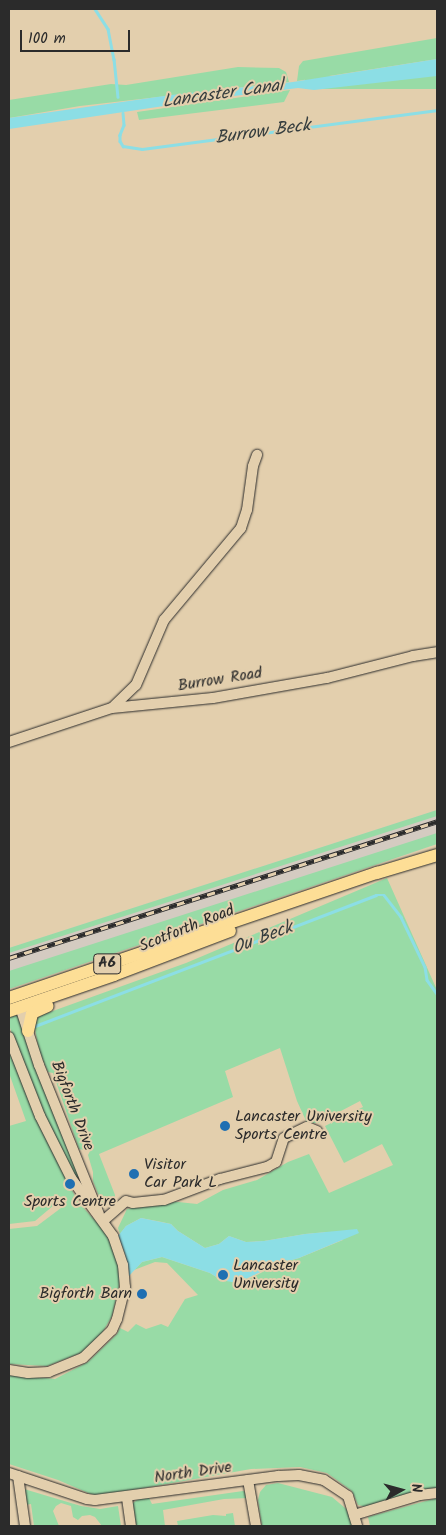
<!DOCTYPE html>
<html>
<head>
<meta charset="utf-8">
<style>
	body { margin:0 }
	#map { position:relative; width:446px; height:1535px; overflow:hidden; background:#e3cfad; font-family:Kalam,sans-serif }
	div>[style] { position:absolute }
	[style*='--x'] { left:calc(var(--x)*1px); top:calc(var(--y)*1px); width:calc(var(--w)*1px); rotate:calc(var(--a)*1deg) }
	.built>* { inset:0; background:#d4cbc1 }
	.green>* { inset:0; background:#98dba6; transform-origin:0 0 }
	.water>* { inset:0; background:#8cdee5 }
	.stream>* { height:2.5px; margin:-1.25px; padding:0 1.25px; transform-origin:1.25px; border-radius:1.25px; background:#8cdee5 }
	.roads { filter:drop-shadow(0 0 1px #2b2b2b) drop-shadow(0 0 1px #2b2b2b) }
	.minor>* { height:10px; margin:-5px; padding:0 5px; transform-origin:5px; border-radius:5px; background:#e3cfad }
	.major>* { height:12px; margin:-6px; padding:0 6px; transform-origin:6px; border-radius:6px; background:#fdde96 }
	.rail>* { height:4.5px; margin-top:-2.25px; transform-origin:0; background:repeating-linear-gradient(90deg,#e3cfad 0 8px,#2b2b2b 0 16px); box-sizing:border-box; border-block:1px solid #2b2b2b }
	.dots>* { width:14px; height:14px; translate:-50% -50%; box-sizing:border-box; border:2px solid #e3cfad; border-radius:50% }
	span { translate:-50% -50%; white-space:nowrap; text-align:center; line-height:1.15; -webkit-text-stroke:4px #e3cfad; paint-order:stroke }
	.shield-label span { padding:1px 4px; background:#e3cfad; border:1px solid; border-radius:4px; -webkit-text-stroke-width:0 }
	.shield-label { font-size:15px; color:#2b2b2b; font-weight:700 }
	.street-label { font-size:16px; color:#2b2b2b }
	.poi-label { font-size:16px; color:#2b2b2b }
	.left { translate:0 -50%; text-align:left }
	.right { translate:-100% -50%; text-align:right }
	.water-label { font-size:18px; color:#353d3e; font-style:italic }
	.frame { position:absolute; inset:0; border:10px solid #2b2b2b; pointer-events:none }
	.north { position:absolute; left:376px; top:1465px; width:50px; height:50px; -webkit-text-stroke:4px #e3cfad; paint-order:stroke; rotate:83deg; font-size:14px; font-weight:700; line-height:20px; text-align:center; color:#2b2b2b }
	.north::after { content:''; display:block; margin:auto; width:18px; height:22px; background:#2b2b2b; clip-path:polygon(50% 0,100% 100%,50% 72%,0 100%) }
	.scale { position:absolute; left:20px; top:30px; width:110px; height:22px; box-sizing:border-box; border:2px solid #2b2b2b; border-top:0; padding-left:6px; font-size:15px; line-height:18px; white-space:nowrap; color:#2b2b2b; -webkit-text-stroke:4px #e3cfad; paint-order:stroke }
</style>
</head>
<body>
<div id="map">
	<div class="built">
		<i style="clip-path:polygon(437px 810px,437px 844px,9px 989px,9px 948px)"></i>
	</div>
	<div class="green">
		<i style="clip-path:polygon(437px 38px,437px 59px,297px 81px,299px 66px,303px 61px)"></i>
		<i style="clip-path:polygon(238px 67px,279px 68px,286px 72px,289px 82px,80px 106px,9px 118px,9px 100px,111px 84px,126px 85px)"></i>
		<i style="left:437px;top:76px;width:13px;height:132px;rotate:90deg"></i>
		<i style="clip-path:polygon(290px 90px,284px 102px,139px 120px,137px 112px)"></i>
		<i style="clip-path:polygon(437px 810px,437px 816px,9px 953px,9px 948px)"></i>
		<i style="clip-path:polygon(437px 833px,437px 844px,9px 989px,9px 971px)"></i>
		<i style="clip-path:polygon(387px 878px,437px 990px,437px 1493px,367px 1507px,358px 1505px,352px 1491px,327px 1473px,300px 1467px,251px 1469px,105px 1495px,93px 1495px,58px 1480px,9px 1464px,9px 1374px,55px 1379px,88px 1362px,117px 1334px,120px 1328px,128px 1332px,136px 1324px,146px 1329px,161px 1324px,168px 1327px,185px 1299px,198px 1295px,167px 1263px,155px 1262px,134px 1270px,142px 1262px,162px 1257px,210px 1273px,221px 1280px,251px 1278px,278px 1264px,299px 1258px,343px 1240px,327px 1232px,305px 1234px,264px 1241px,246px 1242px,229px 1236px,219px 1244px,205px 1248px,178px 1231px,171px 1224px,162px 1222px,141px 1218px,126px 1226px,120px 1234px,118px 1228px,127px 1209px,169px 1201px,197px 1204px,223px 1190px,257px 1180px,288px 1162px,309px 1154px,329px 1193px,393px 1165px,382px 1144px,344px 1163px,325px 1126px,363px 1107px,360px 1101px,318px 1123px,307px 1123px,297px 1101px,280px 1048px,225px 1071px,233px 1097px,99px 1154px,115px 1195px,115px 1201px,111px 1205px,102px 1204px,93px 1181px,93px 1172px,88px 1155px,90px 1151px,79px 1149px,53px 1073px,48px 1072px,39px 1051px,34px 1024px,39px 1016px,186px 963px)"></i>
		<i style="clip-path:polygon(16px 1015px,18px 1017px,79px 1177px,75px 1178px,44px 1114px,19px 1054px,9px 1025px,9px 1017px)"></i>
		<i style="clip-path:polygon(11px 1055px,36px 1119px,78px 1202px,104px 1230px,112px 1246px,119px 1269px,120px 1281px,112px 1316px,101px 1335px,86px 1351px,47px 1366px,9px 1364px,9px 1229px,37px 1226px,65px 1205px,60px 1200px,35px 1221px,9px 1224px,9px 1126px,26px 1121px,9px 1073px,9px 1056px)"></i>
		<i style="clip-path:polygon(278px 1483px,332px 1497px,351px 1513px,354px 1526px,262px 1526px,258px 1500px,260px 1492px,266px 1485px)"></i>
		<i style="clip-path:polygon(24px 1489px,81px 1506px,100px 1509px,118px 1506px,121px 1526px,102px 1526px,95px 1517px,90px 1515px,82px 1516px,78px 1520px,73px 1517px,71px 1506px,61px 1503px,56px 1506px,53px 1511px,59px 1526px,34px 1526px,31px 1504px,25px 1505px)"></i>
		<i style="clip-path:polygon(243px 1491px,248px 1493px,248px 1498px,224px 1499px,163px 1510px,165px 1526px,136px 1526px,134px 1511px,132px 1509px,133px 1503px,138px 1499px,149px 1498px,152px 1504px)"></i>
		<i style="clip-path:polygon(437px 1498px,437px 1526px,370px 1526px,368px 1517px)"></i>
		<i style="clip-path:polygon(233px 1513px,235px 1526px,178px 1526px,177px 1521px,213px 1515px,226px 1516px,226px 1514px)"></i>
	</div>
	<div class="water">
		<i style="clip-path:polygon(437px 59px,437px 76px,314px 90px,298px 88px,218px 98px,9px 129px,9px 118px,171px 95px,293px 82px)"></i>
		<i style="clip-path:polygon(141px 1218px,171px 1224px,178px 1231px,205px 1248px,219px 1244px,229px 1236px,246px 1242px,264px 1241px,305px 1234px,357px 1229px,359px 1233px,299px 1258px,278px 1264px,237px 1283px,221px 1280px,210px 1273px,162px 1257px,142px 1262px,129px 1276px,125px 1254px,118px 1236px,126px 1226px)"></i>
	</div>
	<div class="stream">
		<i style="--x:95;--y:9;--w:24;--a:57"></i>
		<i style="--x:108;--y:29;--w:31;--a:79"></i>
		<i style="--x:114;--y:59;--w:38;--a:84"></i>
		<i style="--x:123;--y:113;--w:12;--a:85"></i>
		<i style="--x:124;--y:125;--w:11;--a:112"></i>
		<i style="--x:120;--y:135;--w:6;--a:90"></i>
		<i style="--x:120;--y:141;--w:6;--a:59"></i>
		<i style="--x:123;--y:146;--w:19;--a:9"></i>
		<i style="--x:142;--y:149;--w:298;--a:-7.5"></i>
		<i style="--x:35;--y:1026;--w:365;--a:-21"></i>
		<i style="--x:376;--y:895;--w:8;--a:0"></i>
		<i style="--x:384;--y:895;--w:28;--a:52"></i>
		<i style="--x:401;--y:917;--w:55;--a:64.4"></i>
		<i style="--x:425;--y:967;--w:13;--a:81"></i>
		<i style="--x:427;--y:980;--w:17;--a:54"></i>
	</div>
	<div class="roads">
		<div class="minor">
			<i style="--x:114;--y:706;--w:30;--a:-44"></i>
			<i style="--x:136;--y:685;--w:71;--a:-66.7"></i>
			<i style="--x:164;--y:620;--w:120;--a:-50.1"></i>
			<i style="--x:241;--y:528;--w:19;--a:-72"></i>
			<i style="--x:247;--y:510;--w:44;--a:-82.2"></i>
			<i style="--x:253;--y:466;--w:12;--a:-70"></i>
			<i style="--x:9;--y:742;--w:108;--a:-18.3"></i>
			<i style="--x:112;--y:708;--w:101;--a:-5.7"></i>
			<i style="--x:213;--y:698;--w:116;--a:-10"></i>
			<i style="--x:327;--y:678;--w:89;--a:-14.3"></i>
			<i style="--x:413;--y:656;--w:24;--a:-9"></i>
			<i style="--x:20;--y:1007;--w:61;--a:71.9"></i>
			<i style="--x:39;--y:1065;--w:161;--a:68.1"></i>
			<i style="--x:9;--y:1037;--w:85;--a:68.6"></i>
			<i style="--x:40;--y:1116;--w:69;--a:63.4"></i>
			<i style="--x:71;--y:1178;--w:72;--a:54.1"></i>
			<i style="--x:113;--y:1236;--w:31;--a:71"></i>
			<i style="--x:123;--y:1265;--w:22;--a:85"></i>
			<i style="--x:125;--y:1287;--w:33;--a:104"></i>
			<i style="--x:117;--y:1319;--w:12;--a:114"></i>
			<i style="--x:112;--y:1330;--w:40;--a:136"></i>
			<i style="--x:83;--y:1358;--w:37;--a:158"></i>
			<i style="--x:49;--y:1372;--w:21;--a:177"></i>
			<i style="--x:28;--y:1373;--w:19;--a:-171"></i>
			<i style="--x:103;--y:1221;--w:30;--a:-41"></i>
			<i style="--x:126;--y:1201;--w:7;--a:16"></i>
			<i style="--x:133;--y:1203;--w:31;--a:-6"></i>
			<i style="--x:164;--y:1200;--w:60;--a:-20.6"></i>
			<i style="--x:220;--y:1179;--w:49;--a:-14.3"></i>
			<i style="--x:267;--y:1167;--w:10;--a:-29"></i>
			<i style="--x:276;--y:1162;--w:25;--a:-72"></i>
			<i style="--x:284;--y:1138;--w:25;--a:-26"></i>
			<i style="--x:307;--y:1127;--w:11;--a:22"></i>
			<i style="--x:9;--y:1473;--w:82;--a:18.4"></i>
			<i style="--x:87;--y:1499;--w:8;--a:7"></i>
			<i style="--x:95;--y:1500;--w:185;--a:-7.5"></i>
			<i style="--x:278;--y:1476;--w:21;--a:-3"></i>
			<i style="--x:299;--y:1475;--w:25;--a:11"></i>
			<i style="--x:324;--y:1480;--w:29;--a:34"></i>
			<i style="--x:348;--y:1496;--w:31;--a:73"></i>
			<i style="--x:18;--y:1476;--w:50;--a:82"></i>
			<i style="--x:248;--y:1480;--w:47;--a:80.1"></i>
			<i style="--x:127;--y:1498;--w:28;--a:82"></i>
			<i style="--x:354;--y:1515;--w:69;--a:-16.9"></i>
			<i style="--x:420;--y:1495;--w:17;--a:-7"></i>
		</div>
		<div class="major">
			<i style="--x:9;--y:998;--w:389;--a:-18.8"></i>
			<i style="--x:377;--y:873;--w:63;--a:-16.7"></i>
			<i style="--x:9;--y:1011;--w:111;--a:-18.9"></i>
			<i style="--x:114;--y:975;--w:124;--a:-20.8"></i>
			<i style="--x:28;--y:1031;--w:18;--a:-77"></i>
			<i style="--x:32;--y:1013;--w:17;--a:-24"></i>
		</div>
	</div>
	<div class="rail">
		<i style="--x:9;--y:958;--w:449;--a:-17.7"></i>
	</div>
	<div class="dots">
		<i style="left:225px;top:1126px;background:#1f6fb2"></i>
		<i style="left:134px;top:1174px;background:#1f6fb2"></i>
		<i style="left:70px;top:1184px;background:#1f6fb2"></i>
		<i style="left:223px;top:1275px;background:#1f6fb2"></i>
		<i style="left:142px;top:1294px;background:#1f6fb2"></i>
	</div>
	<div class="shield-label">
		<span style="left:107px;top:964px">A6</span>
	</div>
	<div class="street-label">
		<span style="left:220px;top:680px;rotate:-9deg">Burrow Road</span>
		<span style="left:187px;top:929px;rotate:-22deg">Scotforth Road</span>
		<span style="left:72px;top:1106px;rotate:69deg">Bigforth Drive</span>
		<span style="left:193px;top:1473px;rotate:-8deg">North Drive</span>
	</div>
	<div class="poi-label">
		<span class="left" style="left:235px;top:1126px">Lancaster University<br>Sports Centre</span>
		<span class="left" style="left:144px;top:1174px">Visitor<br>Car Park L</span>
		<span style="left:70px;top:1202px">Sports Centre</span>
		<span class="left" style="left:233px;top:1275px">Lancaster<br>University</span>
		<span class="right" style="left:132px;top:1294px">Bigforth Barn</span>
	</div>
	<div class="water-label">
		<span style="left:223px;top:95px;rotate:-8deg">Lancaster Canal</span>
		<span style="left:263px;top:133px;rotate:-8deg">Burrow Beck</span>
		<span style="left:263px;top:939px;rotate:-21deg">Ou Beck</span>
	</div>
	<div class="frame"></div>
	<div class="north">N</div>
	<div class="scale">100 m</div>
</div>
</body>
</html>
